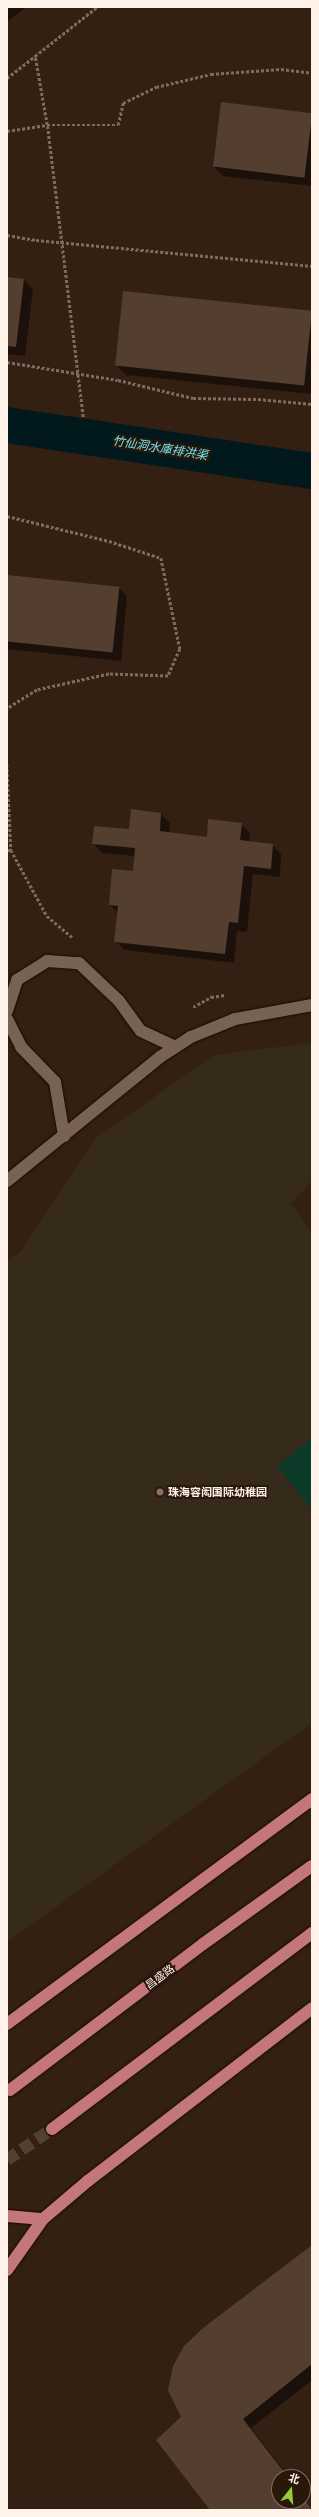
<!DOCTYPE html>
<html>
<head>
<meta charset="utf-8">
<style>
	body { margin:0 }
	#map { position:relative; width:319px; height:2517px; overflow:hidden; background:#332013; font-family:Barlow,"Noto Sans SC",sans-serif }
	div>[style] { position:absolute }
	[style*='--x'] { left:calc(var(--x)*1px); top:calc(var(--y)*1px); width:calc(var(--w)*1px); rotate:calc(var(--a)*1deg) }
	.education>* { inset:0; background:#362a1b }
	.green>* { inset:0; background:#0b3a29 }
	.shadow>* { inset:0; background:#0007 }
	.canal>* { height:36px; margin:-18px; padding:0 18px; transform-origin:18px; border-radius:18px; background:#01181c }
	.building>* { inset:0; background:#533e30; transform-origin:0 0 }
	.primary-tunnel>* { height:12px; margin-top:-6px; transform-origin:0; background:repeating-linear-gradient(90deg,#524033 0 12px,transparent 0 18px) }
	.path>* { height:2.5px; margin-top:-1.25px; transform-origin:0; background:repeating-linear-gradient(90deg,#7c6c60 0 3px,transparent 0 5px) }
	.roads { filter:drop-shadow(0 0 1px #1a0901) drop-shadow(0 0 1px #1a0901) }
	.service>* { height:12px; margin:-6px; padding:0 6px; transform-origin:6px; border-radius:6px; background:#786253 }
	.primary>* { height:12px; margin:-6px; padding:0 6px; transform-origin:6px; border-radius:6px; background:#c3767c }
	.dots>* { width:11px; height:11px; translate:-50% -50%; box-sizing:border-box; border:2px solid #29170a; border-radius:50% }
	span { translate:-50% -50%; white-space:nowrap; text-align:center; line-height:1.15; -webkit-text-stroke:4px #29170a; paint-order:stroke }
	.poi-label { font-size:11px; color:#fff2e9; font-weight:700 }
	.left { translate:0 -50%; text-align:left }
	.street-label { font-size:11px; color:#fff2e9 }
	.water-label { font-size:12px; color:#6ee5f5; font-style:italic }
	.frame { position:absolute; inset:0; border:8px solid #fff2e9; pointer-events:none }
	.north { position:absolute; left:271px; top:2469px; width:40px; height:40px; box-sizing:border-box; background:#29170a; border:1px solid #7f6f63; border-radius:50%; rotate:17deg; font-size:11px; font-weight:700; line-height:16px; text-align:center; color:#fff2e9 }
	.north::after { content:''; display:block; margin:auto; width:14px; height:18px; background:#95cc3a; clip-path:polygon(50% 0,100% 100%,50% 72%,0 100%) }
</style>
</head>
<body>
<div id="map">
	<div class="education">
		<i style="clip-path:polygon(312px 1043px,312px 1181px,291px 1204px,312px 1233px,312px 1723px,7px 1942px,7px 1262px,21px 1251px,96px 1138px,214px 1055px)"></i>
	</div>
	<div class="green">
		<i style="clip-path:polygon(312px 1438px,312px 1510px,277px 1466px)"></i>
	</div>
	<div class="shadow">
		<i style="clip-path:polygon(7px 7px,26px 7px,7px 22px)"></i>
		<i style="clip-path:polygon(312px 114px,312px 186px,223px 176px,214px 167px)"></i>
		<i style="clip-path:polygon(7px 278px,24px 280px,33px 289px,25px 356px,7px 354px)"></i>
		<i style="clip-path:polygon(312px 312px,312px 394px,126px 375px,117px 366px)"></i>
		<i style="clip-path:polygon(7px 576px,118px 587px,127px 596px,121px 661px,7px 649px)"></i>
		<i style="clip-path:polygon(132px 810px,161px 814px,170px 823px,169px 833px,208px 838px,241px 824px,250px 833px,249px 842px,272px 845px,281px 854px,280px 877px,253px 874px,247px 932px,237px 931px,234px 963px,125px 950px,115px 941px,118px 913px,110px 905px,134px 872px,135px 856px,102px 853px,93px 843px,130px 830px)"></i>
		<i style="clip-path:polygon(312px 2246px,312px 2380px,251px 2428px,289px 2477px,279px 2477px,279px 2501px,303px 2501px,303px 2496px,312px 2510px,211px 2510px,182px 2417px)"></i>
	</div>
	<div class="canal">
		<i style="--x:7;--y:425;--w:308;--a:8.6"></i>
	</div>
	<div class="building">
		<i style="left:221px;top:102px;width:92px;height:65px;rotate:7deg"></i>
		<i style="clip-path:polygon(7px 277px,24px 279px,16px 347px,7px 346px)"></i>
		<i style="left:123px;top:291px;width:190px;height:75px;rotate:6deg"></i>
		<i style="left:7px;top:575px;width:113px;height:66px;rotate:6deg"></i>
		<i style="clip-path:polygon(131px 809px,161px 813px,160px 831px,207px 837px,208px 819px,242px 823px,240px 840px,273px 844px,271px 869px,244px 866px,238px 923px,229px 922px,225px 954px,114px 942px,118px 906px,109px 905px,112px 869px,133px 871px,135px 848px,92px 844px,94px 826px,129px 829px)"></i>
		<i style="clip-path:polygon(312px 2245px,312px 2364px,243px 2419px,288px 2477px,279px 2477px,279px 2501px,303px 2501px,303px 2497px,312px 2510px,210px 2510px,156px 2440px,181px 2417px,168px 2390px,173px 2366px,184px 2346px,203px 2328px)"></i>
	</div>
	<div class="primary-tunnel">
		<i style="--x:7;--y:2160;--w:55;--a:-34.6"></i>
	</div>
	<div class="path">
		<i style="--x:7;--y:78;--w:36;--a:-38"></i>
		<i style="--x:7;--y:131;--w:40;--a:-8.5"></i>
		<i style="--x:47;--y:125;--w:70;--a:-99.9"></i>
		<i style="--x:35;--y:56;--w:79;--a:-38.3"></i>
		<i style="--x:7;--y:235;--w:29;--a:10"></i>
		<i style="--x:36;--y:240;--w:277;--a:5.4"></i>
		<i style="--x:7;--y:362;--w:112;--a:9.2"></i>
		<i style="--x:118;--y:380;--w:77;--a:13.5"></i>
		<i style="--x:193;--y:398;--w:65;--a:0.9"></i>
		<i style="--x:258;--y:399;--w:54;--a:5.3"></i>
		<i style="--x:83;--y:417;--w:294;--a:-97"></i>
		<i style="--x:47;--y:125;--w:71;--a:0"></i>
		<i style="--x:118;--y:125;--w:23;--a:-77"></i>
		<i style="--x:123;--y:103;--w:37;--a:-26"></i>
		<i style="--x:156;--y:87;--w:57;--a:-13.3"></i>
		<i style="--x:211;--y:74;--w:70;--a:-4.1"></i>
		<i style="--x:281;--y:69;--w:31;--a:7"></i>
		<i style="--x:7;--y:516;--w:105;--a:13.8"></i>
		<i style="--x:109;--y:541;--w:55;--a:18.1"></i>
		<i style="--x:161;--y:558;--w:93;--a:78.2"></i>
		<i style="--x:180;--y:649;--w:30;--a:114"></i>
		<i style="--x:168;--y:676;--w:59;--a:-178.1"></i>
		<i style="--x:109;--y:674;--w:74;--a:167.5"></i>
		<i style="--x:37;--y:690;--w:36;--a:148"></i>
		<i style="--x:7;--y:764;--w:86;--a:87.3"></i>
		<i style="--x:11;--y:850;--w:4;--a:166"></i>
		<i style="--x:11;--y:850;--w:75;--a:61.4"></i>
		<i style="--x:47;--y:916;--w:33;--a:40"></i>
		<i style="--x:193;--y:1007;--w:21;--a:-29"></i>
		<i style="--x:211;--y:997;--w:14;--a:-8"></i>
	</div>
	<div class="roads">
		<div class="service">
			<i style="--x:7;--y:1011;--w:33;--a:-72"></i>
			<i style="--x:17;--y:980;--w:36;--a:-32"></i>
			<i style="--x:47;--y:961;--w:32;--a:4"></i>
			<i style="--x:79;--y:963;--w:55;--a:43.5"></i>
			<i style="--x:119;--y:1001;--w:37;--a:54"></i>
			<i style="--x:141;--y:1031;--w:38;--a:25"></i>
			<i style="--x:7;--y:1019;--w:31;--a:63"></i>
			<i style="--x:21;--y:1047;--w:49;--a:45.8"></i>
			<i style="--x:55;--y:1082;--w:55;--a:80.5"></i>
			<i style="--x:7;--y:1181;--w:197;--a:-39"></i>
			<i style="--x:160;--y:1057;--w:37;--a:-33"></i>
			<i style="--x:191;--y:1037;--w:48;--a:-22.2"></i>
			<i style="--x:235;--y:1019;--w:78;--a:-10.3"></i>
		</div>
		<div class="primary">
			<i style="--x:7;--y:2024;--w:379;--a:-36.4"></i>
			<i style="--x:10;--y:2090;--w:242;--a:-37.1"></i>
			<i style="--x:203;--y:1944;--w:134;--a:-35.6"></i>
			<i style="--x:52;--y:2129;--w:326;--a:-37"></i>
			<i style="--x:7;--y:2216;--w:36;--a:5"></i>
			<i style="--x:7;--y:2270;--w:62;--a:-54.8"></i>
			<i style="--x:43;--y:2219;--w:60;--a:-40.3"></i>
			<i style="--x:89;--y:2180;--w:282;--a:-37.6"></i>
		</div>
	</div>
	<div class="dots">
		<i style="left:160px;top:1492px;background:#8d6e63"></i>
	</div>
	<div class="poi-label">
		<span class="left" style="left:168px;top:1492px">珠海容闳国际幼稚园</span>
	</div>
	<div class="street-label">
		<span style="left:160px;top:1977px;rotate:-37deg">昌盛路</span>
	</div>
	<div class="water-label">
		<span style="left:160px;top:448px;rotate:9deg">竹仙洞水庫排洪渠</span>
	</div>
	<div class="frame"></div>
	<div class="north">北</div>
</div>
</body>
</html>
